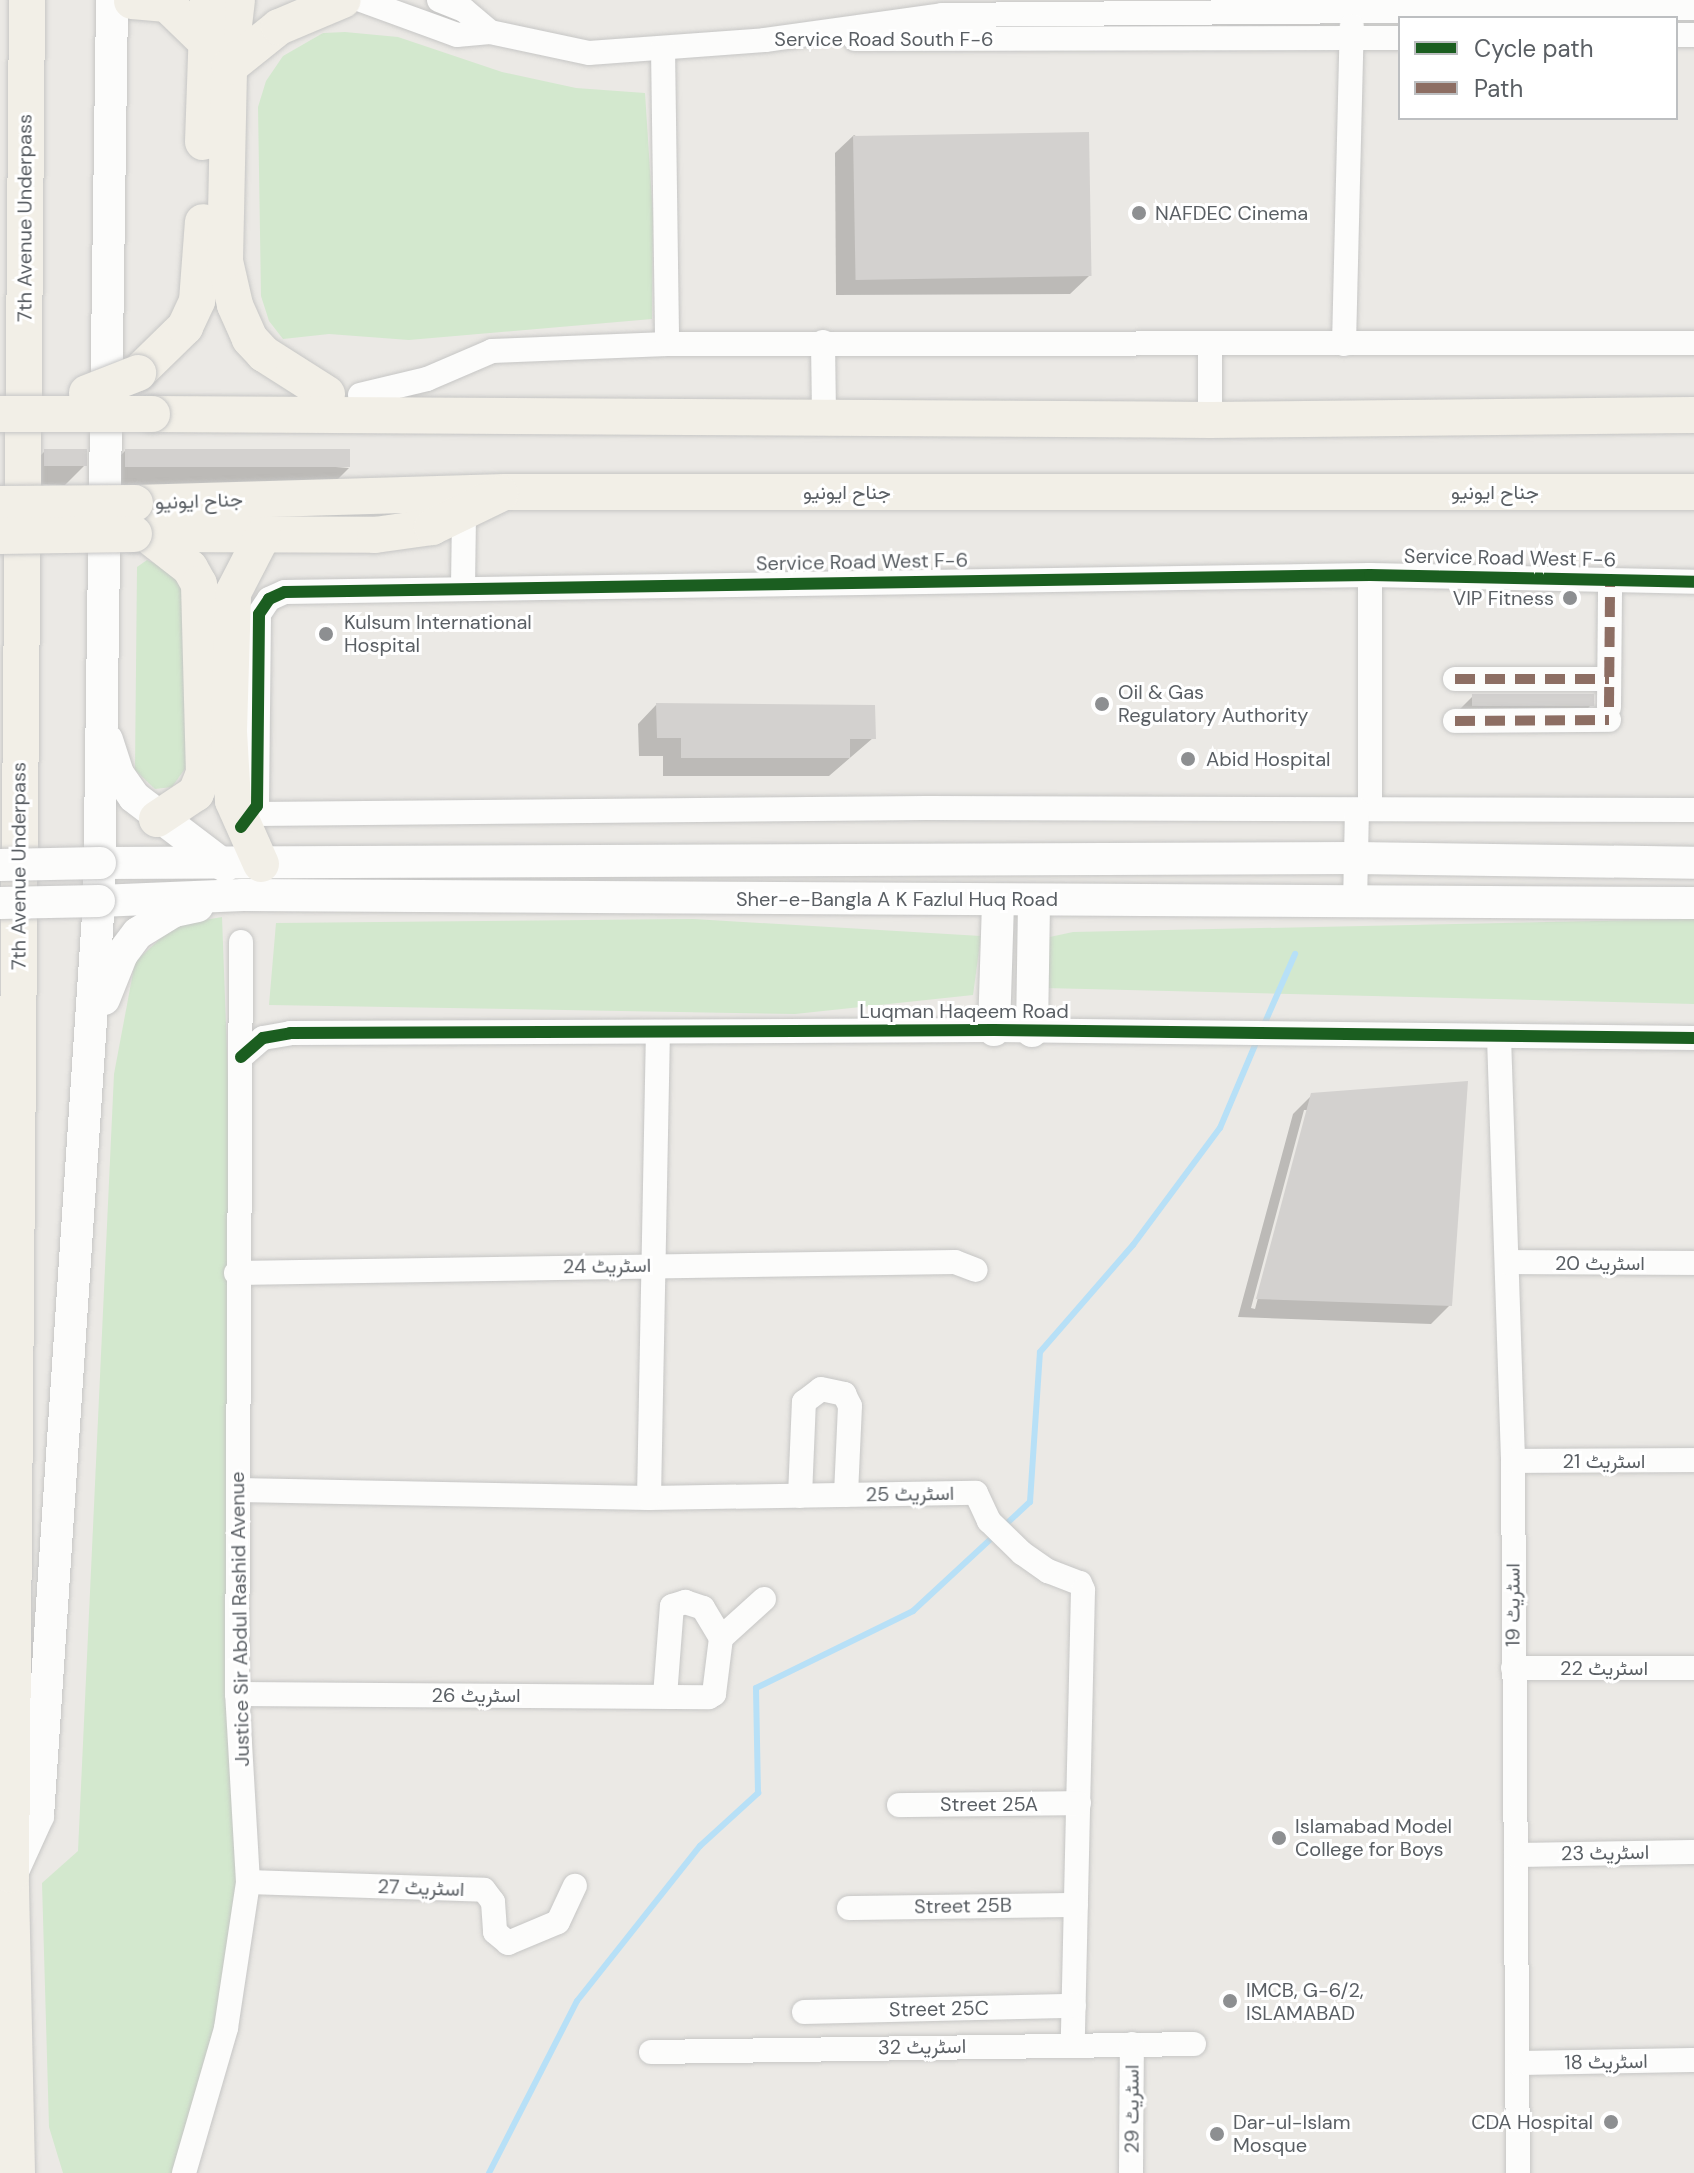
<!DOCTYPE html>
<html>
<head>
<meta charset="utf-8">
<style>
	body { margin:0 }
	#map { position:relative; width:1694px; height:2173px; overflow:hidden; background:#ebe9e5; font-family:"DM Sans",Vazirmatn,sans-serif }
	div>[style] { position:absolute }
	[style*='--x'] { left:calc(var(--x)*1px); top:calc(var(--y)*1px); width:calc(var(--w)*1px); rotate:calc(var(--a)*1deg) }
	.green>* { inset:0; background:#d3e8ce }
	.shadow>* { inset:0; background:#0003 }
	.stream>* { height:6px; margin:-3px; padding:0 3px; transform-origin:3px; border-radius:3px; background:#b7e0f7 }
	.building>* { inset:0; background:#d3d1cf; transform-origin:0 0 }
	.roads { filter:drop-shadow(0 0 2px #c6c6c5) drop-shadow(0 0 2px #c6c6c5) }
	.street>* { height:24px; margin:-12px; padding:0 12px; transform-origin:12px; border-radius:12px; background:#fcfcfb }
	.secondary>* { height:32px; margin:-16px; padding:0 16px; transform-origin:16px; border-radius:16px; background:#fcfcfb }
	.primary>* { height:36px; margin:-18px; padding:0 18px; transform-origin:18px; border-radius:18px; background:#f2efe7 }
	.bridges { filter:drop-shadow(0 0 2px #c6c6c6) drop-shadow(0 0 2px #c6c6c6) }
	.secondary-bridge>* { height:32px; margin:-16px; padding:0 16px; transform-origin:16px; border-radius:16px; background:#fcfcfb }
	.primary-bridge>* { height:36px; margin:-18px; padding:0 18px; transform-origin:18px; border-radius:18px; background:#f2efe7 }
	.quiet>* { height:10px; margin-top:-5px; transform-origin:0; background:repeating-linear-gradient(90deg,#8d6e63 0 20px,transparent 0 30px) }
	.cycleway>* { height:12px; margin:-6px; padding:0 6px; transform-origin:6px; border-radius:6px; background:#1b5e20 }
	.dots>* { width:22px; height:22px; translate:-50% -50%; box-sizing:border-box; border:4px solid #fff; border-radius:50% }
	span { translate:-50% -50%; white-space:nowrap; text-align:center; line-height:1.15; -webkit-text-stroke:6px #fff; paint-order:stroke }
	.street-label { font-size:20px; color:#5a5f64 }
	.poi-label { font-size:20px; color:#5a5f64 }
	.left { translate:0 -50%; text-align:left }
	.right { translate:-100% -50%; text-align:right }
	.legend { position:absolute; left:1398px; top:16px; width:280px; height:104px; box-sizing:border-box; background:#fff; border:2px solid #bdbfc1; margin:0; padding:10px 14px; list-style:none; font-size:24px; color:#5a5f64 }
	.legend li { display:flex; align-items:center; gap:16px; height:40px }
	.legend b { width:40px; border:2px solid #bdbfc1 }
</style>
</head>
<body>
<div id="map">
	<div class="green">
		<i style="clip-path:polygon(345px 32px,398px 37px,502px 72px,576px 88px,645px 93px,653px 216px,652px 319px,409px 340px,329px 334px,283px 339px,269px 321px,261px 296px,258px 107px,266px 81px,283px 56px,323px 33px)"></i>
		<i style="clip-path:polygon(147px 560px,169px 569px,181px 582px,185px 605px,189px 763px,172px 787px,155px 789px,135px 770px,137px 567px)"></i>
		<i style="clip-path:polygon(222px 917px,237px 1322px,242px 1928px,179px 2173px,63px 2173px,49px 2127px,42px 1883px,78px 1851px,114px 1074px,135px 962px,175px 925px)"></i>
		<i style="clip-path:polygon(693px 919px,981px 936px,973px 995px,795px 1014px,269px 1005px,276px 923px)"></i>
		<i style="clip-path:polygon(1694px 919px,1694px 1004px,1045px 988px,1045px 938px,1073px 932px)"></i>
	</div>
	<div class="shadow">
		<i style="clip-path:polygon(854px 135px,1089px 276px,1070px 294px,836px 295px,835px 153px)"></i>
		<i style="clip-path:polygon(45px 451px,84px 466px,65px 485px,26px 484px,26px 470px)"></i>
		<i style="clip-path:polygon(125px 451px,349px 468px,330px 487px,106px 485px,106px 470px)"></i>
		<i style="clip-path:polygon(1473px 696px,1592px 704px,1578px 718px,1459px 710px)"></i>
		<i style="clip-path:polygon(656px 705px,873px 738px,829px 776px,663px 776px,663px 756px,639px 756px,638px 724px)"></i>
		<i style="clip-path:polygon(evenodd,1312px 1095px,1450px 1305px,1431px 1324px,1238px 1317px,1293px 1114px,1312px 1095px,1304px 1110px,1308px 1110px,1255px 1309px,1251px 1308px,1304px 1110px)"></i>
	</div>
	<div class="stream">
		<i style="--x:1263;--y:1027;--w:80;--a:-66.3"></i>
		<i style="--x:1003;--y:1527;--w:37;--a:-43"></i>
		<i style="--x:1030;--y:1502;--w:150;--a:-86.2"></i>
		<i style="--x:1040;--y:1352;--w:142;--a:-49"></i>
		<i style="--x:1133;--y:1245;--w:146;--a:-53.4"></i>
		<i style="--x:1220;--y:1128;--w:98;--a:-67.1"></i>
		<i style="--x:489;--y:2173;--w:193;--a:-62.9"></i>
		<i style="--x:577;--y:2001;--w:198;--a:-51.6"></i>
		<i style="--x:700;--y:1846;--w:79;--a:-42.4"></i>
		<i style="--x:758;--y:1793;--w:105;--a:-91.1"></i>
		<i style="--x:756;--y:1688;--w:175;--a:-26.1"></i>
		<i style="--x:913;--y:1611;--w:112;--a:-42.8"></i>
	</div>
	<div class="building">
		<i style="left:1089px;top:132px;width:144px;height:236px;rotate:89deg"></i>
		<i style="left:44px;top:449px;width:43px;height:17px"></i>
		<i style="left:125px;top:449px;width:225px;height:18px"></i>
		<i style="left:1472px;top:694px;width:122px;height:12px"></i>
		<i style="clip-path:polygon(656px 703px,875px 705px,876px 739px,850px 739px,850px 758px,681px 758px,681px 738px,657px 738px)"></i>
		<i style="clip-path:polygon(1468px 1081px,1452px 1306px,1256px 1299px,1311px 1093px)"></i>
	</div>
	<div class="roads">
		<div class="street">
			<i style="--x:361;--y:0;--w:102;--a:20"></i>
			<i style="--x:457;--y:35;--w:33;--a:-5"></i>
			<i style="--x:490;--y:32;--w:101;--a:12"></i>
			<i style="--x:589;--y:53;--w:176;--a:-4.2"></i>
			<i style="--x:765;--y:40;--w:179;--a:-8"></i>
			<i style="--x:942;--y:15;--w:752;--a:-0.53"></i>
			<i style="--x:439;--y:0;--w:27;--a:22"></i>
			<i style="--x:464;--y:10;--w:34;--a:40"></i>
			<i style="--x:1676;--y:35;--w:18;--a:0"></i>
			<i style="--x:855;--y:39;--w:545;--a:-0.11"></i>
			<i style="--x:663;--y:48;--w:296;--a:89.2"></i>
			<i style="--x:823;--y:342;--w:75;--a:89.2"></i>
			<i style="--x:1344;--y:344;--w:318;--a:-88.6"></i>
			<i style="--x:1210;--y:345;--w:75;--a:90"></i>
			<i style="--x:360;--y:395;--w:69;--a:-13.4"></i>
			<i style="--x:427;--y:379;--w:71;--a:-23.3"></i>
			<i style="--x:492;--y:351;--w:175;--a:-2.3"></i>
			<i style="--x:667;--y:344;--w:1027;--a:-0.06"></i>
			<i style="--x:1370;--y:575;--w:234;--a:90"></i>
			<i style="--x:463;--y:587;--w:71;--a:-89.2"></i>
			<i style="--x:1455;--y:679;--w:154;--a:0"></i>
			<i style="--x:1609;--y:707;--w:127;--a:-89.5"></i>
			<i style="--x:1455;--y:721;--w:154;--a:-0.4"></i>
			<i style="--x:255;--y:814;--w:671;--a:-0.51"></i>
			<i style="--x:926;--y:808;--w:768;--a:0.15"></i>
			<i style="--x:241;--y:827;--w:26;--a:-53"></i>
			<i style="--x:257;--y:806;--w:192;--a:-89.4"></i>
			<i style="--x:259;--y:614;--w:18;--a:-56"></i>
			<i style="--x:269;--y:599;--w:17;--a:-24"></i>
			<i style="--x:285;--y:592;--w:1085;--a:-0.9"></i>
			<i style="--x:1370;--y:575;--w:324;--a:1.2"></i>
			<i style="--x:1355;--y:904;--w:94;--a:-88.8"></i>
			<i style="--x:1499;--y:1037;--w:424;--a:88.1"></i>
			<i style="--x:1513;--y:1461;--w:712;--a:89.6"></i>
			<i style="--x:241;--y:1057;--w:29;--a:-41"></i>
			<i style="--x:263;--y:1038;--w:27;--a:-10"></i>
			<i style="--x:290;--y:1033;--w:704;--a:-0.24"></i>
			<i style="--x:994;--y:1030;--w:700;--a:0.65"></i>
			<i style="--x:1507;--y:1262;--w:187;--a:0.3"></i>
			<i style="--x:236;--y:1273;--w:719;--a:-0.88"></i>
			<i style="--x:955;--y:1262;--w:22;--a:21"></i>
			<i style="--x:1513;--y:1461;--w:181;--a:-0.3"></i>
			<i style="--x:238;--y:1490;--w:411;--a:1.1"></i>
			<i style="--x:649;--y:1498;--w:327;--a:-0.9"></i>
			<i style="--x:976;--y:1493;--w:31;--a:65"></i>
			<i style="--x:989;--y:1521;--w:46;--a:44.1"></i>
			<i style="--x:1022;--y:1553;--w:32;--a:35"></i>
			<i style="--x:1048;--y:1571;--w:34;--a:21"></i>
			<i style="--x:1080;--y:1583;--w:8;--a:67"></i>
			<i style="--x:1083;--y:1590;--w:455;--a:91.3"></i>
			<i style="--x:800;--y:1496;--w:94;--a:-87.6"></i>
			<i style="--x:804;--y:1402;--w:21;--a:-37"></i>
			<i style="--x:821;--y:1389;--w:24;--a:12"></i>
			<i style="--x:844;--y:1394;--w:13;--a:63"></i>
			<i style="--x:850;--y:1406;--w:89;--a:92.6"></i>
			<i style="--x:649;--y:1498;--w:466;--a:-88.9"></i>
			<i style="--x:1513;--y:1668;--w:181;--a:0"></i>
			<i style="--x:237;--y:1694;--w:472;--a:0.4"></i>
			<i style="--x:709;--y:1697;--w:6;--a:-31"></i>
			<i style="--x:714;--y:1694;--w:56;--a:-82.9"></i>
			<i style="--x:721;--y:1638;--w:58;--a:-42.2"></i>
			<i style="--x:665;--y:1696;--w:90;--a:-85.6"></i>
			<i style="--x:672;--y:1606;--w:14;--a:-17"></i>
			<i style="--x:685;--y:1602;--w:19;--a:18"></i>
			<i style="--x:703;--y:1608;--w:35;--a:59"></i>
			<i style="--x:899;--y:1805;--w:180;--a:-0.6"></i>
			<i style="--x:1516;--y:1855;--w:178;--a:-1"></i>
			<i style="--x:248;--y:1882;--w:236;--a:1.9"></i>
			<i style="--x:484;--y:1890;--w:15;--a:53"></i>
			<i style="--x:493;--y:1902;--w:30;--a:86"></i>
			<i style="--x:495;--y:1932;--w:17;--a:40"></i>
			<i style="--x:508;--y:1943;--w:54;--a:-22.8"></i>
			<i style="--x:558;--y:1922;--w:40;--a:-65"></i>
			<i style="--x:849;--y:1908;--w:227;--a:-0.8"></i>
			<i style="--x:804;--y:2012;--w:270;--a:-1.3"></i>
			<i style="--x:651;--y:2052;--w:543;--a:-0.84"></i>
			<i style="--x:1518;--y:2063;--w:176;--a:-1"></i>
			<i style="--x:184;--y:2173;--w:151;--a:-73.8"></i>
			<i style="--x:226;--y:2028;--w:148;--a:-81.4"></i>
			<i style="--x:248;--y:1882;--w:188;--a:-93.3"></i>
			<i style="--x:237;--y:1694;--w:752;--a:-89.7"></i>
			<i style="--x:1131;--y:2173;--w:129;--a:-89.6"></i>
		</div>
		<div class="secondary">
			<i style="--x:107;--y:740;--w:36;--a:72"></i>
			<i style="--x:118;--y:774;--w:28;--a:55"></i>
			<i style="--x:134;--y:797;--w:114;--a:37.2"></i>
			<i style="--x:100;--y:863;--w:1255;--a:-0.23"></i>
			<i style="--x:1355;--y:858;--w:339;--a:0.8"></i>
			<i style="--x:99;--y:901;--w:144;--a:-2.4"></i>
			<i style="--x:243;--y:895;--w:1451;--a:0.32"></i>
			<i style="--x:104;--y:999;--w:48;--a:-68.2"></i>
			<i style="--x:122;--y:954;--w:26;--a:-53"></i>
			<i style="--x:138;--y:933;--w:42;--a:-31.4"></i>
			<i style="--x:174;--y:911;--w:24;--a:-12"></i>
			<i style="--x:994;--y:1030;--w:129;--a:-88.2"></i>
			<i style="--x:1032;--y:1031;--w:131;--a:-89.1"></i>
			<i style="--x:12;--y:1873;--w:63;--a:-65.5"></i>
			<i style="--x:38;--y:1816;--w:917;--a:-86.19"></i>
			<i style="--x:99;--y:901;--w:901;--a:-89.17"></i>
		</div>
		<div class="primary">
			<i style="--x:132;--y:1;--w:35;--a:5"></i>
			<i style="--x:167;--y:4;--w:50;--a:44.2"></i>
			<i style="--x:229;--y:67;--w:67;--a:-83.2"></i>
			<i style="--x:203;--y:142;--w:142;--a:-88"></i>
			<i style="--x:138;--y:373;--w:66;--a:-44.4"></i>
			<i style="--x:185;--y:327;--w:29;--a:-65"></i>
			<i style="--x:197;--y:301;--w:79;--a:-85.7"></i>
			<i style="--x:327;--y:394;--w:75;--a:-147.6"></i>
			<i style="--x:264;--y:354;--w:21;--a:-133"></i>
			<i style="--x:250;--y:339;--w:37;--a:-114"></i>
			<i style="--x:235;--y:305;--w:45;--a:-102.8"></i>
			<i style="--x:225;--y:261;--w:194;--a:-88.8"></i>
			<i style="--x:229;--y:67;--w:64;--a:-38.7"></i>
			<i style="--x:279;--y:27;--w:69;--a:-22.9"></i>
			<i style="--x:152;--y:414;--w:1058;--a:0.32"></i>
			<i style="--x:1210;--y:420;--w:484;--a:-0.6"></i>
			<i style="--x:135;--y:503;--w:370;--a:-1.7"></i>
			<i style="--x:505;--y:492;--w:1189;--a:0"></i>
			<i style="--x:134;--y:534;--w:241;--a:0.2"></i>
			<i style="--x:375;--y:535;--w:58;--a:-8"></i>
			<i style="--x:432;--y:527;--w:76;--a:-25.9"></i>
			<i style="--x:149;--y:536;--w:52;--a:38"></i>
			<i style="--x:190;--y:568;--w:18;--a:61"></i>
			<i style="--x:199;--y:584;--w:189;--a:88.5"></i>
			<i style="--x:204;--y:773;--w:22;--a:112"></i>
			<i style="--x:196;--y:793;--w:47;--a:146.3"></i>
			<i style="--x:261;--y:864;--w:69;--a:-114"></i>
			<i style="--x:233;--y:801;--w:70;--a:-93.3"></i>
			<i style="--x:229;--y:731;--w:138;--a:-88.3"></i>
			<i style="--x:233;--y:593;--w:65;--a:-62.7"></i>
			<i style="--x:17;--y:2173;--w:298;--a:-91.2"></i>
			<i style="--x:11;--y:1875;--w:1875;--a:-89.51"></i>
		</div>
	</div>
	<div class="bridges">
		<div class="secondary-bridge">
			<i style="--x:0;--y:865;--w:100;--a:-1.1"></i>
			<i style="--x:0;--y:903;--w:99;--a:-1.2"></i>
		</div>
		<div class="primary-bridge">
			<i style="--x:87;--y:393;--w:55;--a:-21.4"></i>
			<i style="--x:0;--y:414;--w:152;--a:0"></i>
			<i style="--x:0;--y:504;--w:135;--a:-0.4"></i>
			<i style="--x:0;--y:536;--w:134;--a:-0.9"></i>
		</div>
	</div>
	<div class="quiet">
		<i style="--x:1455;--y:679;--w:154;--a:0"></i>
		<i style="--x:1609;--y:707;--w:127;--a:-89.5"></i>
		<i style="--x:1455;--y:721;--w:154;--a:-0.4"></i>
	</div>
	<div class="cycleway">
		<i style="--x:241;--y:827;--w:26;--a:-53"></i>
		<i style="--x:257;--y:806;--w:192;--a:-89.4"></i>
		<i style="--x:259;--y:614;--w:18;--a:-56"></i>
		<i style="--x:269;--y:599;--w:17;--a:-24"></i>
		<i style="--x:285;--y:592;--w:1085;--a:-0.9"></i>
		<i style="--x:1370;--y:575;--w:324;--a:1.2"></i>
		<i style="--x:241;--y:1057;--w:29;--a:-41"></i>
		<i style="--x:263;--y:1038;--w:27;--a:-10"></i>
		<i style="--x:290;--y:1033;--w:704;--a:-0.24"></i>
		<i style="--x:994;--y:1030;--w:700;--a:0.65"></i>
	</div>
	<div class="dots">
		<i style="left:1139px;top:213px;background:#8d8f91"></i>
		<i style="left:1570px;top:598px;background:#8d8f91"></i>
		<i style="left:326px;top:634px;background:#8d8f91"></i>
		<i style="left:1102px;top:704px;background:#8d8f91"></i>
		<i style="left:1188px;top:759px;background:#8d8f91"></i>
		<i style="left:1279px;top:1838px;background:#8d8f91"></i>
		<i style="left:1230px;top:2001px;background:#8d8f91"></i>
		<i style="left:1611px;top:2122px;background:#8d8f91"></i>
		<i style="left:1217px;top:2134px;background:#8d8f91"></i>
	</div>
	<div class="street-label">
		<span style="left:884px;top:39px">Service Road South F-6</span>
		<span style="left:25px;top:218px;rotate:-90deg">7th Avenue Underpass</span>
		<span style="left:847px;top:492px">جناح ایونیو</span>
		<span style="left:1495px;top:492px">جناح ایونیو</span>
		<span style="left:199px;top:501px;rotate:-2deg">جناح ایونیو</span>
		<span style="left:1510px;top:558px;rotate:1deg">Service Road West F-6</span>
		<span style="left:862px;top:562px;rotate:-1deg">Service Road West F-6</span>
		<span style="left:19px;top:866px;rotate:-90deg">7th Avenue Underpass</span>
		<span style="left:897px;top:899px">Sher-e-Bangla A K Fazlul Huq Road</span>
		<span style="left:964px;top:1011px">Luqman Haqeem Road</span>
		<span style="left:1600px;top:1263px">اسٹریٹ 20</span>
		<span style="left:607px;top:1266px;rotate:-1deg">اسٹریٹ 24</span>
		<span style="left:1604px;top:1461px">اسٹریٹ 21</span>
		<span style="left:910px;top:1494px;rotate:-1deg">اسٹریٹ 25</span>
		<span style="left:1513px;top:1605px;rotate:-90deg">اسٹریٹ 19</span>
		<span style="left:240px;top:1619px;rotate:-91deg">Justice Sir Abdul Rashid Avenue</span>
		<span style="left:1604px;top:1668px">اسٹریٹ 22</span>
		<span style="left:476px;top:1695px">اسٹریٹ 26</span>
		<span style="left:989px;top:1804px">Street 25A</span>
		<span style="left:1605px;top:1853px;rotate:-1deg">اسٹریٹ 23</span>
		<span style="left:421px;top:1888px;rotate:2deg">اسٹریٹ 27</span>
		<span style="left:963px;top:1906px;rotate:-1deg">Street 25B</span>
		<span style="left:939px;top:2009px;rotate:-1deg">Street 25C</span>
		<span style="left:922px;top:2047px;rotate:-1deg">اسٹریٹ 32</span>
		<span style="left:1606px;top:2062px;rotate:-1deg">اسٹریٹ 18</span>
		<span style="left:1132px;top:2109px;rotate:-90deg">اسٹریٹ 29</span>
	</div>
	<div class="poi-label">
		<span class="left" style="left:1155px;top:213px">NAFDEC Cinema</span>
		<span class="right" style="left:1554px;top:598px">VIP Fitness</span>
		<span class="left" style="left:344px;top:634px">Kulsum International<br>Hospital</span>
		<span class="left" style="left:1118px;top:704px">Oil &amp; Gas<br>Regulatory Authority</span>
		<span class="left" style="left:1206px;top:759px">Abid Hospital</span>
		<span class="left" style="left:1295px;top:1838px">Islamabad Model<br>College for Boys</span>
		<span class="left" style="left:1246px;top:2002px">IMCB, G-6/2,<br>ISLAMABAD</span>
		<span class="left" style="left:1233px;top:2134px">Dar-ul-Islam<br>Mosque</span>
		<span class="right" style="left:1593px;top:2122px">CDA Hospital</span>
	</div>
	<ul class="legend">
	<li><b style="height:10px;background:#1b5e20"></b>Cycle path</li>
	<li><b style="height:10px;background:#8d6e63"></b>Path</li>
	</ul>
</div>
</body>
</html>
